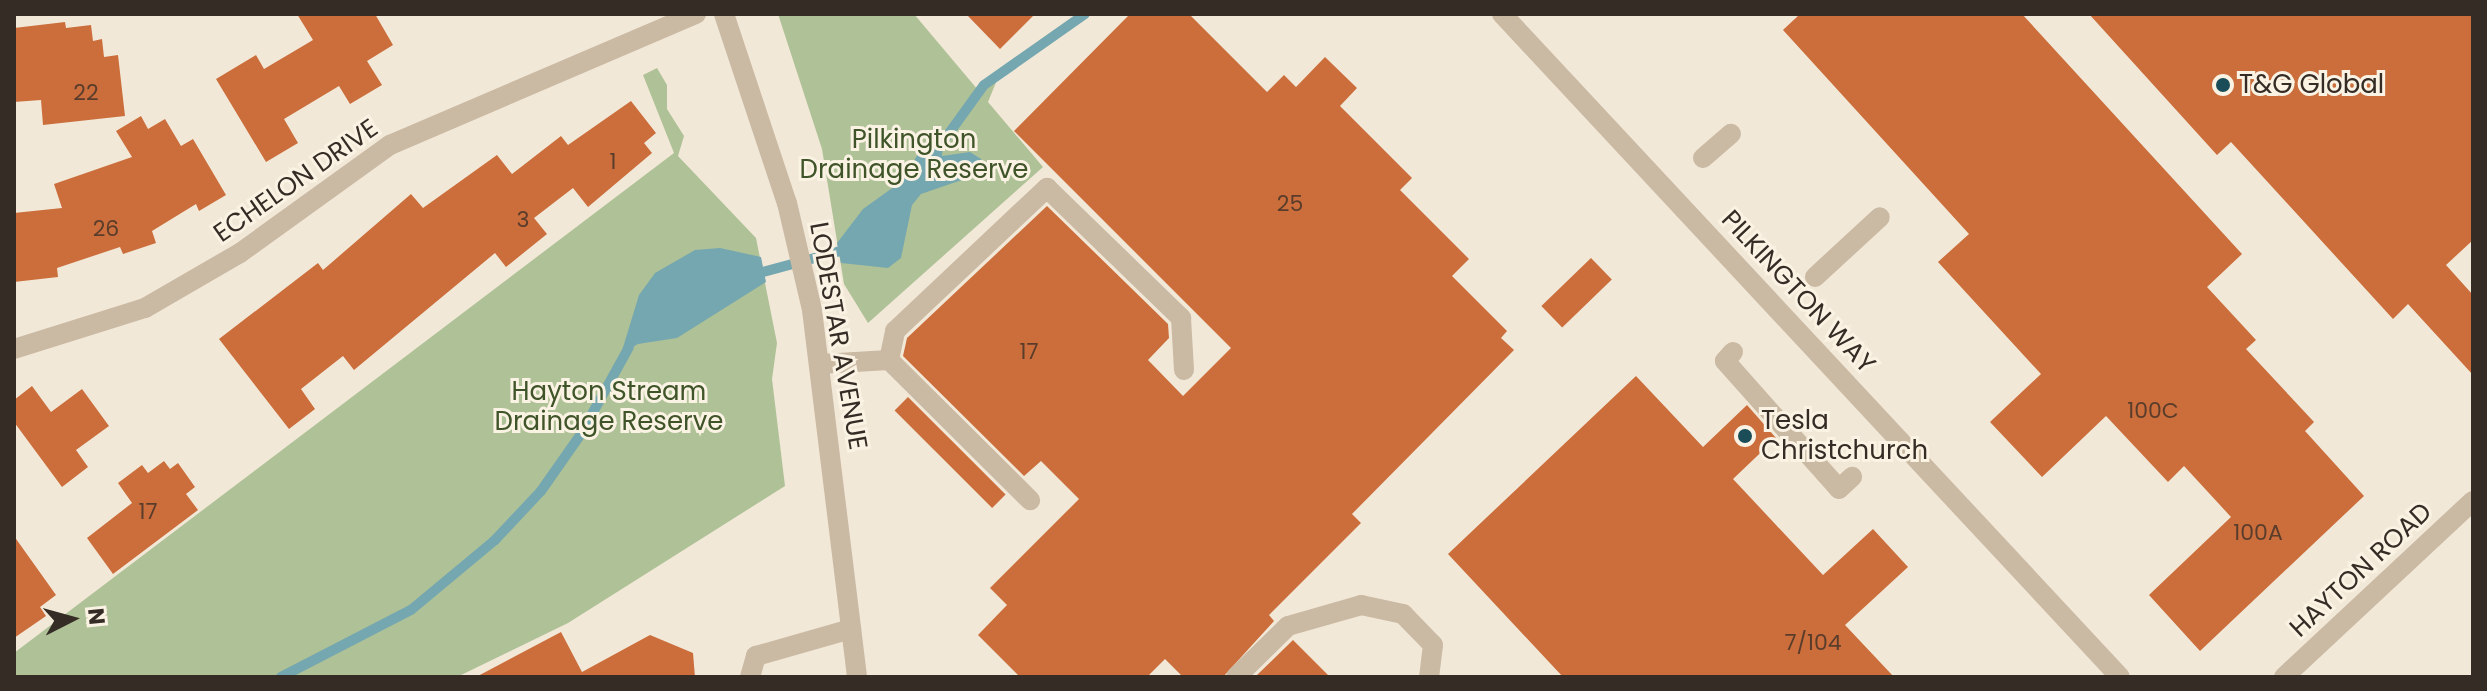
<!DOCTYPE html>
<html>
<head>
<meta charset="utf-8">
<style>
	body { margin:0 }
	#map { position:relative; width:2487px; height:691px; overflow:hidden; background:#f2e8d7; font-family:Poppins,sans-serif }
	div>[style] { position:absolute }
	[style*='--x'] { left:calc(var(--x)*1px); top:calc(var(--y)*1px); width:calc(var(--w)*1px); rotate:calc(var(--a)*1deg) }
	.green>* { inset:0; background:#afc197 }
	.water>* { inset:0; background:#75a7b0 }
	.stream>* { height:10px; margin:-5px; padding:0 5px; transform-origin:5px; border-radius:5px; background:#75a7b0 }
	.building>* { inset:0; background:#cb6e3c; transform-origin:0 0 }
	.minor>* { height:20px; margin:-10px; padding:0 10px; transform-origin:10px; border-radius:10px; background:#cab9a3 }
	.dots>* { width:22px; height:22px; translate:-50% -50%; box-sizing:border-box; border:4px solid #faf2e3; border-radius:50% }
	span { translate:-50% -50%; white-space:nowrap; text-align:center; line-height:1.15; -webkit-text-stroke:6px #faf2e3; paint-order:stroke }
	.number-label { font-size:22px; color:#5a3c2b }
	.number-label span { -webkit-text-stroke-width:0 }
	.poi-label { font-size:26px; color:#352c25 }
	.left { translate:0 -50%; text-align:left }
	.park-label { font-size:26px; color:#3f5428 }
	.street-label { font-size:26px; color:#352c25 }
	.frame { position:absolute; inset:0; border:16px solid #352c25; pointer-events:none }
	.north { position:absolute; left:32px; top:579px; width:80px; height:80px; -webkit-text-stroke:6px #faf2e3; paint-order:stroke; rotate:84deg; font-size:22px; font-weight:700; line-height:32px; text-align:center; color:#352c25 }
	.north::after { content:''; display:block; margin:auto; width:28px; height:36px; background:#352c25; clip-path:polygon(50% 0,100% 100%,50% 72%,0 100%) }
</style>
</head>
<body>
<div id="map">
	<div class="green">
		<i style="clip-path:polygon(778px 14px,914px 14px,978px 90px,999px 75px,988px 102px,1043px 167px,868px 323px,844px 284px,822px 149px)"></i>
		<i style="clip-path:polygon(657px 68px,667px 85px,667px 109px,684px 136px,678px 156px,756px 238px,777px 343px,772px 379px,785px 486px,568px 623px,457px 677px,14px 677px,14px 653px,674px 153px,643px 75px)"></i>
	</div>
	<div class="water">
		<i style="clip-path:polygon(943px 145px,942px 156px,970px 152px,981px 159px,982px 173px,921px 194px,912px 205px,901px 258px,888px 268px,841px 263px,837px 243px,863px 209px,902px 181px,918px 154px)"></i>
		<i style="clip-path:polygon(720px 248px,761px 257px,766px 282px,677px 338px,638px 344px,621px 354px,639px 295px,655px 273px,695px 250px)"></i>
	</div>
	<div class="stream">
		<i style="--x:934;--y:154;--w:85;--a:-54.1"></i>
		<i style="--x:984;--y:85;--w:123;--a:-35.1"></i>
		<i style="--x:752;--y:275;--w:99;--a:-15.2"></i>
		<i style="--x:281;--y:677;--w:146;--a:-27.3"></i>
		<i style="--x:411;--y:610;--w:109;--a:-39.8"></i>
		<i style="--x:495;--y:540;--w:67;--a:-46.8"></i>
		<i style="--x:541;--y:491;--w:70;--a:-54.9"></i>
		<i style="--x:581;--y:434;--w:99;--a:-61.1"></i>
	</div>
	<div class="building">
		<i style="clip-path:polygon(297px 14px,375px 14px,393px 45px,367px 61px,382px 85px,350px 104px,339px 86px,284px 119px,298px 143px,266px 162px,216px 79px,256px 55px,264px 69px,313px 40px)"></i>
		<i style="clip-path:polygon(966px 14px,1035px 14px,1000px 49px)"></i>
		<i style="clip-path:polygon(1130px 14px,1189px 14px,1267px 92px,1284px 75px,1296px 87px,1325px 57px,1357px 88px,1340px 106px,1412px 178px,1400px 190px,1469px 259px,1452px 276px,1507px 331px,1501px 338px,1514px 350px,1352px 514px,1361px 523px,1269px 615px,1274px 621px,1223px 677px,1183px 677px,1165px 659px,1147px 677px,1020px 677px,978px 635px,1007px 605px,990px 588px,1079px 499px,1041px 461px,1024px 476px,903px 356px,907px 338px,1047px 206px,1168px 324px,1169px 338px,1148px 360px,1183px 396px,1231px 348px,1014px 131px)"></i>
		<i style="clip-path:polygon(1800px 14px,2022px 14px,2242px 254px,2207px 287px,2256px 340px,2246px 349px,2314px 422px,2305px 431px,2364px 496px,2200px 651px,2149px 595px,2231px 517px,2184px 466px,2168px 482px,2106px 416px,2042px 477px,1990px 422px,2041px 374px,1938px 262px,1969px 234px,1783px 30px)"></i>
		<i style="clip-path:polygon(2089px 14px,2473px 14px,2473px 240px,2446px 265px,2473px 295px,2473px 375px,2408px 304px,2393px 319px,2231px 142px,2217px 155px)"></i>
		<i style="clip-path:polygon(65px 22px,66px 28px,91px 25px,93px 41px,102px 39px,104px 57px,118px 55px,125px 116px,43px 125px,41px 100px,14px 102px,14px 28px)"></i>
		<i style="clip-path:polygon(631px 101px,656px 133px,644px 143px,652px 153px,588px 207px,573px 188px,534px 218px,547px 234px,506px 267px,495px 253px,354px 370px,343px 356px,301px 389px,315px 409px,289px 429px,219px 339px,318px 263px,323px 270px,411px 194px,423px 208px,497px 155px,512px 174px,561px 136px,568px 145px)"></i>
		<i style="clip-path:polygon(141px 116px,148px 129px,165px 119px,181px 146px,193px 139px,226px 195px,199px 211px,196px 204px,152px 231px,156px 243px,123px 254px,120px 247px,57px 268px,58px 277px,14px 282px,14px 213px,62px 208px,54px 184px,132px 157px,116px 131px)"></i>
		<i style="left:1591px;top:258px;width:30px;height:69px;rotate:46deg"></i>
		<i style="clip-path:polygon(1636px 376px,1703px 447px,1747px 405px,1776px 438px,1733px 479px,1823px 575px,1873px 529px,1908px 567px,1845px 625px,1894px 677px,1563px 677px,1448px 554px)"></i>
		<i style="clip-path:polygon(32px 386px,51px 412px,82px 389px,109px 426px,76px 450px,88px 467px,62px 487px,14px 422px,14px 400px)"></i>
		<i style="left:908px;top:397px;width:138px;height:19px;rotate:45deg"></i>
		<i style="clip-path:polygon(164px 461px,170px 469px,178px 463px,195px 487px,186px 494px,198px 510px,113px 574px,87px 538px,132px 503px,118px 483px,142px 465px,148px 473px)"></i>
		<i style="clip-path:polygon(14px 536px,56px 595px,40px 607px,46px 616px,14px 638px)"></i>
		<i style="clip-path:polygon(561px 632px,582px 672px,650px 635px,693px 653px,695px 677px,476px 677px)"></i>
		<i style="clip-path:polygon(1293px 640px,1330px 677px,1255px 677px)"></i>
	</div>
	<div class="minor">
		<i style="--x:724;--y:14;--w:199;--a:71.6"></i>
		<i style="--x:787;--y:203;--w:110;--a:76.8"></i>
		<i style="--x:812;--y:310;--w:370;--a:83"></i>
		<i style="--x:1502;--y:14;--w:906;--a:47.01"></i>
		<i style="--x:1703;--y:158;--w:37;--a:-41"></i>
		<i style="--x:1815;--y:277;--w:88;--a:-42.7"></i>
		<i style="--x:14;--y:349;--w:137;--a:-17.4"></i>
		<i style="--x:145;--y:308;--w:110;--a:-30.1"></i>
		<i style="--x:240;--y:253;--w:185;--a:-35.8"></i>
		<i style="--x:390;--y:145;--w:333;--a:-23.2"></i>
		<i style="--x:1733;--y:352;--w:12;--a:132"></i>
		<i style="--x:1725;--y:361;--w:171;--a:48.3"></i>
		<i style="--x:1839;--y:489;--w:18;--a:-43"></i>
		<i style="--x:889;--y:360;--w:30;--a:-78"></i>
		<i style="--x:895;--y:331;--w:209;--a:-43.3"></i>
		<i style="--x:1047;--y:188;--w:187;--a:44.1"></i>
		<i style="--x:1181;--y:318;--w:52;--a:86.7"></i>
		<i style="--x:821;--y:364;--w:68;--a:-3.4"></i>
		<i style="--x:889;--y:360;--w:199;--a:44.8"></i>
		<i style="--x:750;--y:677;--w:22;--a:-74"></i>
		<i style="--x:756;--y:656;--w:99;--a:-15.9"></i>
		<i style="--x:1236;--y:677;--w:73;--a:-44.4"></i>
		<i style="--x:1288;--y:626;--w:76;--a:-16"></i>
		<i style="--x:1361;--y:605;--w:43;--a:12.1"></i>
		<i style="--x:1403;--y:614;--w:43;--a:45.9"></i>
		<i style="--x:1433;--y:645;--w:32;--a:97"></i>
		<i style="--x:2284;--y:677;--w:258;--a:-43"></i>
	</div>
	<div class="dots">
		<i style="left:2223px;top:85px;background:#1a4d57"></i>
		<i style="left:1745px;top:436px;background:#1a4d57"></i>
	</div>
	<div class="number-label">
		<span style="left:86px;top:93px">22</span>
		<span style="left:613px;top:162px">1</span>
		<span style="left:1290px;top:204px">25</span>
		<span style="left:523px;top:220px">3</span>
		<span style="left:106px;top:229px">26</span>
		<span style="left:1029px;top:352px">17</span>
		<span style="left:2153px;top:411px">100C</span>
		<span style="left:148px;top:512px">17</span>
		<span style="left:2258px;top:533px">100A</span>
		<span style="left:1813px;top:643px">7/104</span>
	</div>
	<div class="poi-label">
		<span class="left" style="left:2239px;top:85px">T&amp;G Global</span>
		<span class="left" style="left:1761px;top:436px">Tesla<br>Christchurch</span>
	</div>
	<div class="park-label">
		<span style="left:914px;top:155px">Pilkington<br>Drainage Reserve</span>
		<span style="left:609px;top:407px">Hayton Stream<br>Drainage Reserve</span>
	</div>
	<div class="street-label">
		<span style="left:296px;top:181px;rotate:-35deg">ECHELON DRIVE</span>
		<span style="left:1798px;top:292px;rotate:47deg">PILKINGTON WAY</span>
		<span style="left:838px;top:336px;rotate:80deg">LODESTAR AVENUE</span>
		<span style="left:2361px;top:570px;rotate:-43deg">HAYTON ROAD</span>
	</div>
	<div class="frame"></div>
	<div class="north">N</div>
</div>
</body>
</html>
